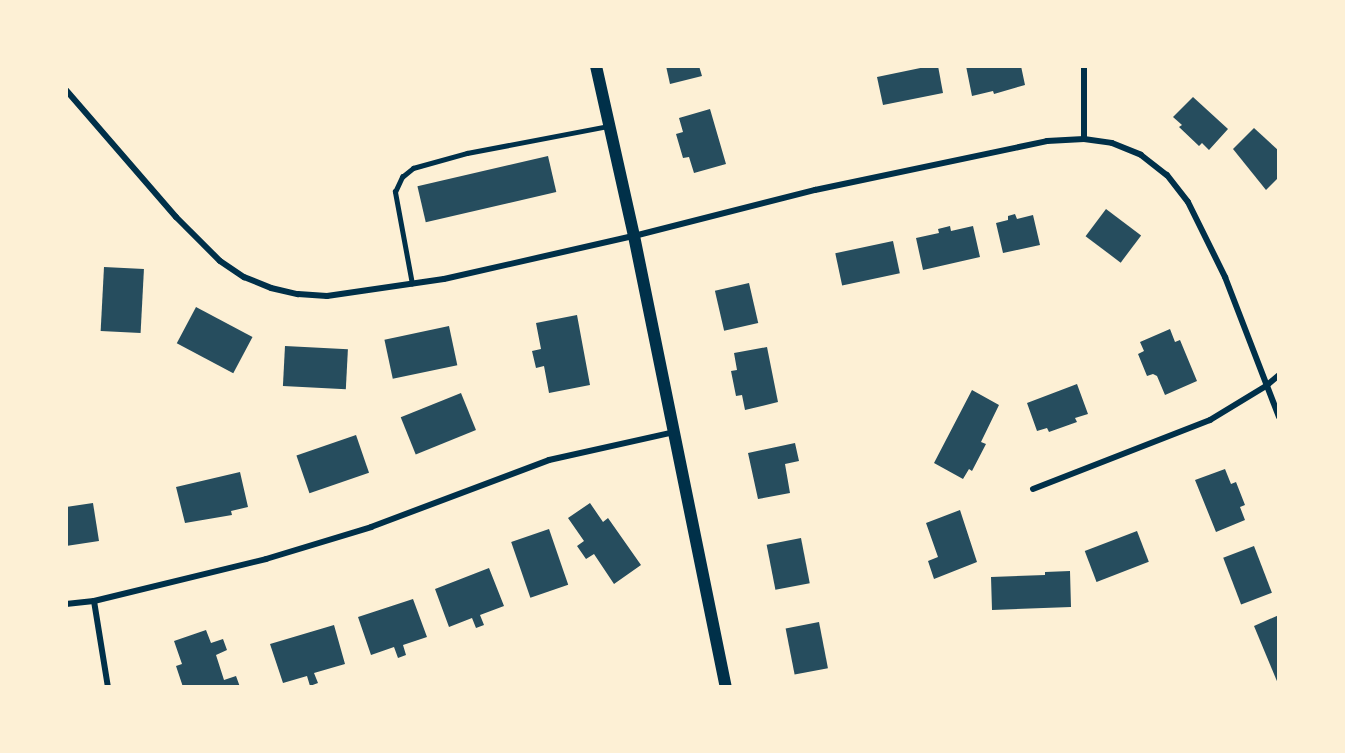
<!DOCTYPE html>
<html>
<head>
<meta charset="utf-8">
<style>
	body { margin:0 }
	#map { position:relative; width:1345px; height:753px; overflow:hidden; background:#fdf0d5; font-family:Poppins,sans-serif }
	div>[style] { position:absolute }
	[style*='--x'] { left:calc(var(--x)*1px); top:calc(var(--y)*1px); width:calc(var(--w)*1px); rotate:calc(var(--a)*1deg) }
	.building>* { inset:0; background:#264d5e; transform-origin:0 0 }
	.service>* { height:4.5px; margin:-2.25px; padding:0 2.25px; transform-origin:2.25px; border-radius:2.25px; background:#003049 }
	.minor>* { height:6px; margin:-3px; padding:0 3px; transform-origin:3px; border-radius:3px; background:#003049 }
	.secondary>* { height:12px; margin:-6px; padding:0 6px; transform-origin:6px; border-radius:6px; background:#003049 }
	span { translate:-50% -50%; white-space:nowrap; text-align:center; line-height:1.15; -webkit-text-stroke:5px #fdf0d5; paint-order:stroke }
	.frame { position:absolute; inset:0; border:68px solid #fdf0d5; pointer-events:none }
</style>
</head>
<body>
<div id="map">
	<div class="building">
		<i style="clip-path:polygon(666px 66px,699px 66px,702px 76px,670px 84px)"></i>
		<i style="clip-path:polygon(930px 66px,938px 66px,943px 93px,883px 105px,877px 77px)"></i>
		<i style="clip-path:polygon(966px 66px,1021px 66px,1025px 85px,994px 94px,993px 91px,972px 96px)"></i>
		<i style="clip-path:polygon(1193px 97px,1228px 129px,1209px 150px,1202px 143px,1199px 146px,1179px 127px,1182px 125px,1173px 117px)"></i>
		<i style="clip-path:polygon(710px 109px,726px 164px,694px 173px,689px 157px,683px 158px,676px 134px,683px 132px,679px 118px)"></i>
		<i style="clip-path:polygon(1254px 128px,1279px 151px,1279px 177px,1266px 190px,1233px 149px)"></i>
		<i style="left:548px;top:156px;width:37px;height:134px;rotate:77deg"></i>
		<i style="left:1106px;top:209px;width:44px;height:34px;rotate:37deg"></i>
		<i style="clip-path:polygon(1015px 214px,1017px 219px,1033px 215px,1040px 245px,1003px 253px,996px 223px,1008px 220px,1008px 216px)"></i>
		<i style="clip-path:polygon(950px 226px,951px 231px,973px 226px,980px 257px,923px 270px,916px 238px,939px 233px,938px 229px)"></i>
		<i style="left:893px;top:241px;width:33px;height:59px;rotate:78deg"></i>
		<i style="left:104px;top:267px;width:40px;height:64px;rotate:3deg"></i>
		<i style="left:749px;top:283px;width:41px;height:35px;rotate:77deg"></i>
		<i style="left:196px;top:307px;width:64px;height:41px;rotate:28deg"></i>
		<i style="clip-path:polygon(577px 315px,590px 385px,549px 393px,544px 366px,536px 368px,532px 351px,541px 349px,536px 323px)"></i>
		<i style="left:449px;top:326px;width:40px;height:66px;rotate:78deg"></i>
		<i style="clip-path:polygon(1170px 329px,1175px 342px,1180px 340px,1197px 381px,1165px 395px,1157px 376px,1153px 374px,1147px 376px,1138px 354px,1144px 351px,1140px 342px)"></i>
		<i style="left:285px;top:346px;width:63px;height:40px;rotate:3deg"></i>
		<i style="clip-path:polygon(767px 347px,778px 402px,745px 410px,742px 395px,736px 396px,731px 371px,737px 370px,734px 353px)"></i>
		<i style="clip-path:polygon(1077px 384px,1088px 414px,1075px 418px,1077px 422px,1049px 432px,1047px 428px,1037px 431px,1027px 403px)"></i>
		<i style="clip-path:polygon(972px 390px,999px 405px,981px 442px,986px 444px,972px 471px,969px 469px,963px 479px,934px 463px)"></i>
		<i style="left:461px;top:393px;width:40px;height:65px;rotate:68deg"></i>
		<i style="left:356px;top:435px;width:40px;height:63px;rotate:71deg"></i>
		<i style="clip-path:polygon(795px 443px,799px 461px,785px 464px,790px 493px,758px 499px,748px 453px)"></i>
		<i style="clip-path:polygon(1225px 469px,1231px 484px,1236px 482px,1245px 505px,1240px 507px,1245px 520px,1216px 532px,1195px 480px)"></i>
		<i style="clip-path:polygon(240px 472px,248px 507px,231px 511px,232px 515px,185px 523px,176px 487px)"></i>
		<i style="clip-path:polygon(93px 503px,99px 541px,66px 546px,66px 507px)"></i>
		<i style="clip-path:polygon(590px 503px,603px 522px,608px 518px,641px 565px,614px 584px,594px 554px,586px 559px,577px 546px,584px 541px,568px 518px)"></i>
		<i style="clip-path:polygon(960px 510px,977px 562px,934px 579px,928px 561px,938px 557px,926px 523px)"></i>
		<i style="left:549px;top:529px;width:59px;height:40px;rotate:71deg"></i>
		<i style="left:1137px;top:531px;width:33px;height:56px;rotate:69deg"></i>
		<i style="left:801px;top:538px;width:46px;height:35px;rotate:79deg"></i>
		<i style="left:1254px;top:546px;width:50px;height:33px;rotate:69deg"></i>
		<i style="clip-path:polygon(489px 568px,504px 606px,480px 615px,484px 625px,476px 628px,472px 618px,449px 627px,435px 589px)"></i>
		<i style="clip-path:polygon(1070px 571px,1071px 607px,992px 610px,991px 577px,1045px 575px,1045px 572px)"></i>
		<i style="clip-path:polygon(413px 599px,427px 637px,403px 645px,406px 655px,398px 658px,394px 647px,371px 655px,358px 617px)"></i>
		<i style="clip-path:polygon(1279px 615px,1279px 686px,1254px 626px)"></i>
		<i style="left:819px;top:622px;width:47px;height:34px;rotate:79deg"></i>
		<i style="clip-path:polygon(334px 625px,345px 664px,314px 673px,318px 683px,310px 686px,307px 676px,283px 683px,270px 644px)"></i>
		<i style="clip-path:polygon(206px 630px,211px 643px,223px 639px,227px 650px,216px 655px,224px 680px,236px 676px,240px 687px,183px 687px,176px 666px,182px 664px,174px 641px)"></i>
	</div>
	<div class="service">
		<i style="--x:412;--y:284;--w:94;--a:-100.5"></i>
		<i style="--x:395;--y:192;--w:17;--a:-65"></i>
		<i style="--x:402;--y:177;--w:14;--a:-39"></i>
		<i style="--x:413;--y:168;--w:56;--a:-15.5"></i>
		<i style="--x:467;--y:153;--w:144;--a:-10.8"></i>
	</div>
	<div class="minor">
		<i style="--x:66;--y:90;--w:168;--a:49.1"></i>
		<i style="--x:176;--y:217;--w:62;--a:45"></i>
		<i style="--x:220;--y:261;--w:29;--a:34"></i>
		<i style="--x:244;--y:277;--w:29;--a:22"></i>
		<i style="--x:271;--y:288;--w:28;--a:13"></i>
		<i style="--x:298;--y:294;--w:29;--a:4"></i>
		<i style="--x:327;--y:296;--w:118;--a:-8.3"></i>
		<i style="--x:444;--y:279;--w:195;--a:-12.8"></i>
		<i style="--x:634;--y:236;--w:187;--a:-14.3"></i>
		<i style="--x:815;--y:190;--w:237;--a:-11.9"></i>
		<i style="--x:1047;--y:141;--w:37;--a:-3"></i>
		<i style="--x:1084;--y:139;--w:28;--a:8"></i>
		<i style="--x:1112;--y:143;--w:31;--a:22"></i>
		<i style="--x:1141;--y:155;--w:33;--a:38"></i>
		<i style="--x:1167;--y:175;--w:34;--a:52"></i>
		<i style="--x:1188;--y:202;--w:84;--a:63.7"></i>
		<i style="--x:1225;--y:277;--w:150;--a:68.9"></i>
		<i style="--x:1084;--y:139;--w:73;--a:-90"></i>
		<i style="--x:1033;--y:489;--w:190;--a:-21.3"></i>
		<i style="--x:1210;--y:420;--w:66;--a:-31.3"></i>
		<i style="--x:1266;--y:386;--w:17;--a:-40"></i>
		<i style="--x:94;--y:601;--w:87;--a:80.8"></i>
		<i style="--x:66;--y:604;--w:28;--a:-6"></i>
		<i style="--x:94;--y:601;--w:177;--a:-13.7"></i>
		<i style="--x:266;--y:559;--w:110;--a:-16.9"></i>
		<i style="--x:371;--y:527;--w:190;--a:-20.6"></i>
		<i style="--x:549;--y:460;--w:128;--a:-12.6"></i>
	</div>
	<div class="secondary">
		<i style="--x:596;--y:66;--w:174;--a:77.4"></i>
		<i style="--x:634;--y:236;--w:460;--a:78.5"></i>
	</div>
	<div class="frame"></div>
</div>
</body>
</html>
